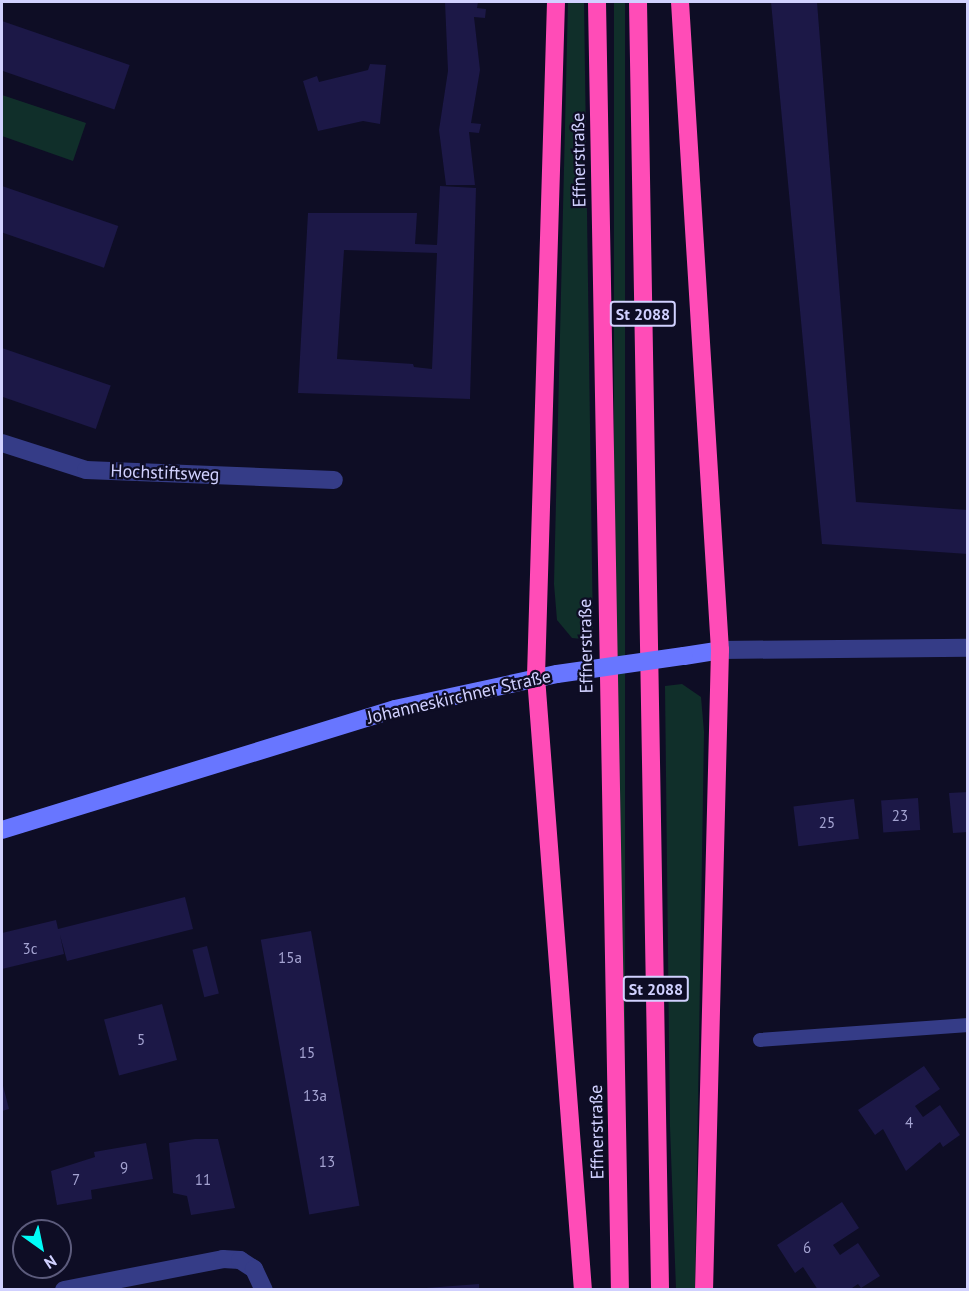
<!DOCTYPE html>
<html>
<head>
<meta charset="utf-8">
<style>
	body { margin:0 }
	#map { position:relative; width:969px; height:1291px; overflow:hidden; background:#0e0d25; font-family:"PT Sans",sans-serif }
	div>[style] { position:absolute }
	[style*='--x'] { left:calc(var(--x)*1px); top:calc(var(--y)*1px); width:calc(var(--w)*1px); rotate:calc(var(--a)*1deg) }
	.green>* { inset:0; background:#102f2a; transform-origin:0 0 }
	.building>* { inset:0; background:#1c1847; transform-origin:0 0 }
	.lane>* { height:14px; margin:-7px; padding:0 7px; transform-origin:7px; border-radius:7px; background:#353c87 }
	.street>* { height:18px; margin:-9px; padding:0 9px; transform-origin:9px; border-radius:9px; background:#353c87 }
	.secondary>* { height:18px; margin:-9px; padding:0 9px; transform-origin:9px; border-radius:9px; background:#6876ff }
	.highway>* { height:18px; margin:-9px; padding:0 9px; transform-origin:9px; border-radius:9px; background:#ff4cb7 }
	.secondary-bridge>* { height:18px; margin:-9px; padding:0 9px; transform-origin:9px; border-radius:9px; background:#6876ff }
	span { translate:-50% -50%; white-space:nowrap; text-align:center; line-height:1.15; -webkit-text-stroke:4.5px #0e0d25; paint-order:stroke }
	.number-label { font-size:15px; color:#a4a3d1 }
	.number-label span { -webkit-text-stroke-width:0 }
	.shield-label span { padding:2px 4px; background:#0e0d25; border:2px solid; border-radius:4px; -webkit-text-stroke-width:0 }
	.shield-label { font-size:16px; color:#d1d1ff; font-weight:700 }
	.street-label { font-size:18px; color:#d1d1ff }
	.frame { position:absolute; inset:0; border:3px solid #d1d1ff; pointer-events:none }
	.north { position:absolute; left:12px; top:1219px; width:60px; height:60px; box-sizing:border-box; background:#0e0d25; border:2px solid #5c5b7c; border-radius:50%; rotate:147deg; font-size:16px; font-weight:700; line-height:24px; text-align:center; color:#d1d1ff }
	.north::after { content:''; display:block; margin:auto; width:21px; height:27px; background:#00fcf7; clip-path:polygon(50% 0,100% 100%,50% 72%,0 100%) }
</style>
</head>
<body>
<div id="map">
	<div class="green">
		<i style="clip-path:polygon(568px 2px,584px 2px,593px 637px,582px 639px,572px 638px,557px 620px,554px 584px)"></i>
		<i style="left:614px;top:2px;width:11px;height:1287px"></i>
		<i style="clip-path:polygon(2px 95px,86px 123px,73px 161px,2px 136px)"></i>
		<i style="clip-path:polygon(682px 684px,701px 697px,704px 732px,695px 1289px,676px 1289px,670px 1127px,665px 686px)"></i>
	</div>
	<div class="building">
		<i style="clip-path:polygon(445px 2px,478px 2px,477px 8px,486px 9px,485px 18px,474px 17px,480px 70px,471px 123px,481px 124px,479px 133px,469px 132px,475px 185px,446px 185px,439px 130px,448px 71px)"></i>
		<i style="clip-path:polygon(771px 2px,817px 2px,856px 502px,968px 510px,968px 554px,822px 544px)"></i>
		<i style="left:2px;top:21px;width:135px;height:47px;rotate:19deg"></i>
		<i style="clip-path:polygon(370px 64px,386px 65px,380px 124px,363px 121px,318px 131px,303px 81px,317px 76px,319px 82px,368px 70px)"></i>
		<i style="left:2px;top:186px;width:123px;height:44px;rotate:19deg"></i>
		<i style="clip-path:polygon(evenodd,440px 186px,476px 188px,470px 399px,298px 393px,308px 213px,417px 213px,415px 244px,437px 245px,440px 186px,344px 250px,437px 253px,432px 369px,414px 367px,413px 364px,337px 359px,344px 250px)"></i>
		<i style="left:2px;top:348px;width:115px;height:46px;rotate:19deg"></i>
		<i style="clip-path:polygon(968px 792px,968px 832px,953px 833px,949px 793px)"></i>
		<i style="left:918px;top:798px;width:32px;height:37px;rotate:86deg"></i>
		<i style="left:854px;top:799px;width:40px;height:61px;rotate:83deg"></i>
		<i style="clip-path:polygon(185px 897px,193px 929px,67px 961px,60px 935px,64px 954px,2px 969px,2px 933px,56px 920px,58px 929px)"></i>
		<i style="left:311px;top:931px;width:279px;height:51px;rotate:80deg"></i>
		<i style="left:207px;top:946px;width:49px;height:15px;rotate:76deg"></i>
		<i style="left:162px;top:1004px;width:58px;height:60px;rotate:75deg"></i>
		<i style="clip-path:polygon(924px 1066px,940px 1089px,915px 1106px,923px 1117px,940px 1105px,960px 1135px,943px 1147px,940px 1142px,906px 1171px,883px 1129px,875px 1135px,858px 1110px)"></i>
		<i style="clip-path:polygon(2px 1082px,9px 1109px,2px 1111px)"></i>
		<i style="clip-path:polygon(195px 1139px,218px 1139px,235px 1208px,191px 1215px,187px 1196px,173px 1193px,169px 1143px)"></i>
		<i style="clip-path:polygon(146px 1143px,153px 1179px,91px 1190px,92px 1199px,57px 1205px,51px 1171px,95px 1157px,94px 1152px)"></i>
		<i style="clip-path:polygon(842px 1202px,859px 1228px,833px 1245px,840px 1255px,858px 1243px,880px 1276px,861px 1288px,858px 1284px,849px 1290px,818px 1290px,803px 1267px,795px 1273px,777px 1245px)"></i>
		<i style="clip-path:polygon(479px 1284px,479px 1290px,426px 1290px,426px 1288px)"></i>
	</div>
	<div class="lane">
		<i style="--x:760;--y:1040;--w:209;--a:-4.1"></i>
	</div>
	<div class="street">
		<i style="--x:2;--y:443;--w:88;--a:17.8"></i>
		<i style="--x:86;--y:470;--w:248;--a:2.3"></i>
		<i style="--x:720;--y:650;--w:248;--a:-0.5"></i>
		<i style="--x:64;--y:1290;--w:162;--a:-11"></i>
		<i style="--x:223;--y:1259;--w:17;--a:3"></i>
		<i style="--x:240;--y:1260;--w:17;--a:33"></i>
		<i style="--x:254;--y:1269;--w:23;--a:65"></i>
	</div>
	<div class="secondary">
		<i style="--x:684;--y:656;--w:36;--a:-9"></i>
		<i style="--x:2;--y:830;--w:411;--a:-17.1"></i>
		<i style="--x:395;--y:709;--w:166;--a:-12.2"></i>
	</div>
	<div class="highway">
		<i style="--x:556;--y:2;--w:675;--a:91.7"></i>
		<i style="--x:536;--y:677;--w:615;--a:85.62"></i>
		<i style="--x:597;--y:2;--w:1288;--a:88.98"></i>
		<i style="--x:638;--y:2;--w:1288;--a:89.02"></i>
		<i style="--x:680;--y:2;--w:649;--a:86.47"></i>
		<i style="--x:720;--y:650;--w:640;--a:91.43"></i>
	</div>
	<div class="secondary-bridge">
		<i style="--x:557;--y:674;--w:128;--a:-8.1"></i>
	</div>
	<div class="number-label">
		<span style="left:900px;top:816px">23</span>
		<span style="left:827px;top:823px">25</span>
		<span style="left:30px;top:949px">3c</span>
		<span style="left:290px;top:958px">15a</span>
		<span style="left:141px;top:1040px">5</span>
		<span style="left:307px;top:1053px">15</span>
		<span style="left:315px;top:1096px">13a</span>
		<span style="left:909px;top:1123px">4</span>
		<span style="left:327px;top:1162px">13</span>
		<span style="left:124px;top:1168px">9</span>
		<span style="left:76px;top:1180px">7</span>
		<span style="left:203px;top:1180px">11</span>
		<span style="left:807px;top:1248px">6</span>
	</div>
	<div class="shield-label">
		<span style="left:643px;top:314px">St 2088</span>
		<span style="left:656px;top:989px">St 2088</span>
	</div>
	<div class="street-label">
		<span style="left:579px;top:160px;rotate:-91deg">Effnerstraße</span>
		<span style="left:165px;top:473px;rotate:2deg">Hochstiftsweg</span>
		<span style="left:586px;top:646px;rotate:-91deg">Effnerstraße</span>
		<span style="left:459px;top:697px;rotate:-13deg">Johanneskirchner Straße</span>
		<span style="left:597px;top:1132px;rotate:-91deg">Effnerstraße</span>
	</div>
	<div class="frame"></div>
	<div class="north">N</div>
</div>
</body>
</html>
